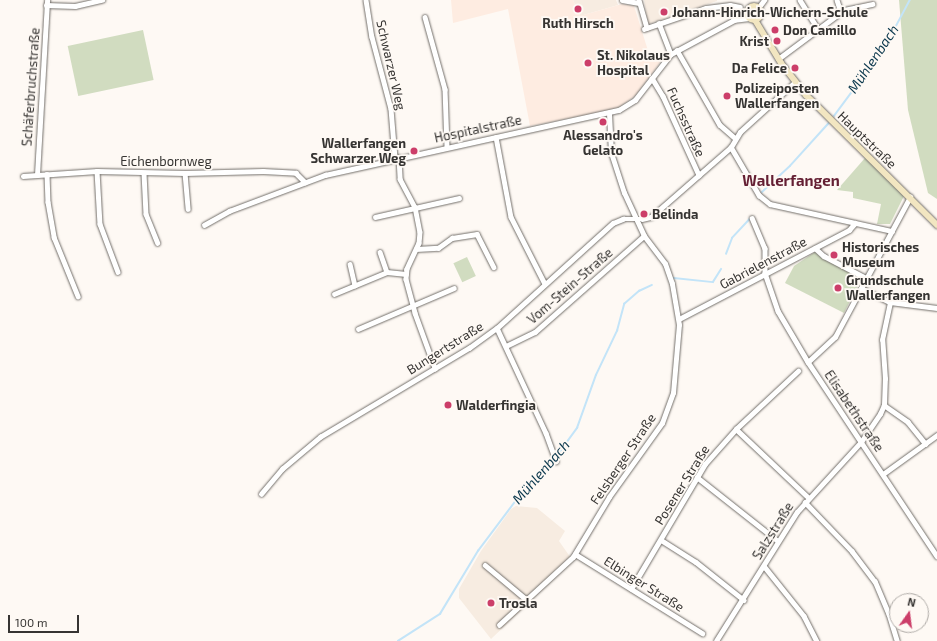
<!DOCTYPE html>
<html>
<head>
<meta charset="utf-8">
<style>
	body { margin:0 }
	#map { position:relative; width:937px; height:641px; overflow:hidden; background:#fef9f4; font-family:"Exo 2",sans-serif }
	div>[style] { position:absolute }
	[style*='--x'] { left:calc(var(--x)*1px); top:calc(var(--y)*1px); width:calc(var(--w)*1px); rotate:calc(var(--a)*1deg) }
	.built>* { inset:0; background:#f7ece1 }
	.medical>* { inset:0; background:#feece1 }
	.green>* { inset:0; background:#d1dcc0; transform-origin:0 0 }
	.stream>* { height:1.5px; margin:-0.75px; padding:0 0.75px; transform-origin:0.75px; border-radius:0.75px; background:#c3e4f8 }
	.roads { filter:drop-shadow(0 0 1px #736f6a) drop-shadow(0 0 1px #736f6a) }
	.minor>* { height:4.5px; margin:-2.25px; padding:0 2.25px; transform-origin:2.25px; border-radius:2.25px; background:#fff }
	.secondary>* { height:6px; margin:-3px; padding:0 3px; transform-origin:3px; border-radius:3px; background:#f2e6c1 }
	.secondary>.ring { margin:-3px; padding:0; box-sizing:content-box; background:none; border:6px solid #f2e6c1; border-radius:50% }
	.dots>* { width:11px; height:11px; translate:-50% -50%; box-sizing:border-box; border:2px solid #fef9f4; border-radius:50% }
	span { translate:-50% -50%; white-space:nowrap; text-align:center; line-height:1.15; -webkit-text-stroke:3.5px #fef9f4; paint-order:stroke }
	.poi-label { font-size:13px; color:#363432; font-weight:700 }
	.left { translate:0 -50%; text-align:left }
	.right { translate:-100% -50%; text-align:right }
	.street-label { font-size:13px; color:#363432 }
	.water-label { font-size:14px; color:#0a374c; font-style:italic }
	.quarter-label { font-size:15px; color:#641f33; font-weight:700 }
	.north { position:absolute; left:889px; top:593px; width:40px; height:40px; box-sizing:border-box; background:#fef9f4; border:1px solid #aeaaa6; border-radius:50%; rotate:14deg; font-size:11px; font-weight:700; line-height:16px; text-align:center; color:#363432 }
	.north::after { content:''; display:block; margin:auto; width:14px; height:18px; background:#cc3e69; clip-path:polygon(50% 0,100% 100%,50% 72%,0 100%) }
	.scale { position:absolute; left:8px; top:615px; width:71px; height:18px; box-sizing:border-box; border:2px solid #363432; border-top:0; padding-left:5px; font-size:12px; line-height:14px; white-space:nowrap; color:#363432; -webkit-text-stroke:3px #fef9f4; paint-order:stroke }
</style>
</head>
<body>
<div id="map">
	<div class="built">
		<i style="clip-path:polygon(573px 0,616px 0,618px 5px,580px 16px)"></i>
		<i style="clip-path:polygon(644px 0,717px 0,717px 1px,648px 24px)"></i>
		<i style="clip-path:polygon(516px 506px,537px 508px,565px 531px,559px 541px,573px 561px,491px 639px,459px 598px,459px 589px,481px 551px,511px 509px)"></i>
	</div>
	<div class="medical">
		<i style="clip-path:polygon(451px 0,573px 0,580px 16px,622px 4px,634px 6px,650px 57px,663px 52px,665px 56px,636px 95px,617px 109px,530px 126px,508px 9px,453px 23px)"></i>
	</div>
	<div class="green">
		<i style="clip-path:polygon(899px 0,937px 0,937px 199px,928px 193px,908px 110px)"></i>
		<i style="left:143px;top:30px;width:51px;height:77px;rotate:78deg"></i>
		<i style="clip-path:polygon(865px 158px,904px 196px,890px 224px,877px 224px,881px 204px,853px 198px,853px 192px,837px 190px)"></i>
		<i style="clip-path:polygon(815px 252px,861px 279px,844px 313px,785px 283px,794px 266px)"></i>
		<i style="left:467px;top:257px;width:21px;height:15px;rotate:65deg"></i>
	</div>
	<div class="stream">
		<i style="--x:834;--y:116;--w:44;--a:-53.4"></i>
		<i style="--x:860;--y:81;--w:45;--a:-60.6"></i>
		<i style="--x:882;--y:42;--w:21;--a:-49"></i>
		<i style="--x:896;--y:26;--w:30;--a:-62"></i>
		<i style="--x:762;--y:192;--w:38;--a:-43"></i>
		<i style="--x:790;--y:166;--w:57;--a:-47.9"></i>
		<i style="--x:726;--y:254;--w:17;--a:-69"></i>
		<i style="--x:732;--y:238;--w:26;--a:-47"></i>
		<i style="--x:674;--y:278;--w:39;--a:6"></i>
		<i style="--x:713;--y:282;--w:15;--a:-58"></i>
		<i style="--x:556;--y:457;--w:36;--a:-54"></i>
		<i style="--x:577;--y:428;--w:56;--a:-70.3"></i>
		<i style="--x:596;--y:375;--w:49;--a:-64.5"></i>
		<i style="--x:617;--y:331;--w:28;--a:-75"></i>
		<i style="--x:624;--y:304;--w:20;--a:-41"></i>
		<i style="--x:639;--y:291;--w:14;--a:-25"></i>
		<i style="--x:398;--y:641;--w:50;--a:-32.7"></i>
		<i style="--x:440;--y:614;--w:74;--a:-58.9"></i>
		<i style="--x:478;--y:551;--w:65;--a:-53.1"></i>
		<i style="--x:517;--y:499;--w:54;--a:-47.2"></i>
	</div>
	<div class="roads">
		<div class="minor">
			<i style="--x:366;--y:0;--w:37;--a:81"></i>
			<i style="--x:372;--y:37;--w:74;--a:75.2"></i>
			<i style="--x:391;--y:109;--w:49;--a:85.3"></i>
			<i style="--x:622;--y:0;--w:17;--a:10"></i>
			<i style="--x:639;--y:0;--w:29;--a:74"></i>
			<i style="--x:800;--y:0;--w:36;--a:58"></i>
			<i style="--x:837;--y:0;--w:13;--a:72"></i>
			<i style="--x:46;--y:5;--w:29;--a:2"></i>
			<i style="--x:75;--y:6;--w:28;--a:-13"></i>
			<i style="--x:759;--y:7;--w:9;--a:-54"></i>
			<i style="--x:425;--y:17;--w:75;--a:74.5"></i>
			<i style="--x:445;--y:89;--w:57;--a:88"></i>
			<i style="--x:733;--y:20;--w:16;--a:-7"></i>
			<i style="--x:659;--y:23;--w:33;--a:69"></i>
			<i style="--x:644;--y:29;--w:65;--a:-18.7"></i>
			<i style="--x:706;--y:8;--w:24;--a:-7"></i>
			<i style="--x:730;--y:5;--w:10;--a:11"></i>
			<i style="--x:677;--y:50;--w:86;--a:60.2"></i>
			<i style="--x:720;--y:125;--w:20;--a:41"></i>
			<i style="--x:778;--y:59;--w:82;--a:-36.6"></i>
			<i style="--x:844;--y:10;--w:29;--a:-12"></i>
			<i style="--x:652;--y:78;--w:21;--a:59"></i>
			<i style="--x:663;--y:96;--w:87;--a:65.5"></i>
			<i style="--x:496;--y:137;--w:81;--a:79.4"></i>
			<i style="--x:511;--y:217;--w:75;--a:63.1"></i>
			<i style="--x:731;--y:147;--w:56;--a:59.7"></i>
			<i style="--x:759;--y:195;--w:14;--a:39"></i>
			<i style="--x:770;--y:204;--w:125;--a:12.5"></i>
			<i style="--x:399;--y:157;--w:22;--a:87"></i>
			<i style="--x:400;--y:179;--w:32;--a:62"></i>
			<i style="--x:415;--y:207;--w:25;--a:79"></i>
			<i style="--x:420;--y:232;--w:11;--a:95"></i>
			<i style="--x:419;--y:243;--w:29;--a:115"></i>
			<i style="--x:407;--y:269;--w:10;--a:96"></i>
			<i style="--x:406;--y:279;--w:35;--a:75"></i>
			<i style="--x:415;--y:313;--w:59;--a:70"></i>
			<i style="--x:97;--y:171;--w:53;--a:86.8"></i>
			<i style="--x:100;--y:224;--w:51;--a:69.4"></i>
			<i style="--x:144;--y:173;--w:41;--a:87.2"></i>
			<i style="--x:146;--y:214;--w:31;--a:68"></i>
			<i style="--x:185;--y:173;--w:36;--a:85"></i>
			<i style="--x:47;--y:174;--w:28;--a:88"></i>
			<i style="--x:48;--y:202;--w:36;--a:80"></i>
			<i style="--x:54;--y:237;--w:64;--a:67.9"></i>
			<i style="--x:37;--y:175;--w:175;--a:-86.7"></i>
			<i style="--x:23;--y:176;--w:74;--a:-3.9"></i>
			<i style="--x:97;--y:171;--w:88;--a:1.3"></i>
			<i style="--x:185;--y:173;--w:78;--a:-1.5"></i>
			<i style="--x:263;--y:171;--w:33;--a:3"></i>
			<i style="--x:296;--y:173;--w:13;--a:45"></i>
			<i style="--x:375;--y:217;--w:86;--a:-12.7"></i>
			<i style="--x:752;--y:218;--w:33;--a:67"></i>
			<i style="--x:765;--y:248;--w:25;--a:90"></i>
			<i style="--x:765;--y:273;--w:40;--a:71.1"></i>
			<i style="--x:778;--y:311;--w:59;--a:59.5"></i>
			<i style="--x:808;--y:362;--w:233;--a:56.4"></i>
			<i style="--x:204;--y:225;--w:29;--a:-29"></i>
			<i style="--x:229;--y:211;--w:103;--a:-20.6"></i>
			<i style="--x:325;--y:175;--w:301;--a:-12.5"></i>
			<i style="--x:619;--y:110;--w:19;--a:-32"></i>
			<i style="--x:635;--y:100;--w:58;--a:-52"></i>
			<i style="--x:671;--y:54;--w:86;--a:-28.3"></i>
			<i style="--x:815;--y:248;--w:12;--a:42"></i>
			<i style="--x:824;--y:256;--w:47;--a:27.6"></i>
			<i style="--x:416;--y:249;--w:22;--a:-3"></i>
			<i style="--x:438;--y:248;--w:17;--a:-36"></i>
			<i style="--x:452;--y:238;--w:25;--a:-9"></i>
			<i style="--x:477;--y:234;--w:37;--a:63"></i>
			<i style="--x:380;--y:252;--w:21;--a:71"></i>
			<i style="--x:350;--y:264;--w:22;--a:77"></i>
			<i style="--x:861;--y:288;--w:32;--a:26"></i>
			<i style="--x:890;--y:302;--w:47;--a:7.3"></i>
			<i style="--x:334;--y:294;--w:57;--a:-22.5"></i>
			<i style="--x:387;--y:272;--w:19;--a:6"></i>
			<i style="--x:679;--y:319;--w:192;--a:-27.6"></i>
			<i style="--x:849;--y:230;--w:9;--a:-49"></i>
			<i style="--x:497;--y:328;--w:116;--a:65"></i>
			<i style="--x:546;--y:433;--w:30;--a:70"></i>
			<i style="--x:358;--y:329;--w:104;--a:-23.1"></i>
			<i style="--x:506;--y:346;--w:32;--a:-26"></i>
			<i style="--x:535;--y:332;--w:145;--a:-41.4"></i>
			<i style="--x:808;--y:362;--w:37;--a:-43"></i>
			<i style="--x:835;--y:337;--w:159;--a:-61.8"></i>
			<i style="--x:884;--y:405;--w:29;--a:35"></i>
			<i style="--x:908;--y:422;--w:28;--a:51"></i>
			<i style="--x:736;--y:429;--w:99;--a:43.4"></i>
			<i style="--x:883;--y:474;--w:67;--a:-35.8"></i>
			<i style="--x:697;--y:477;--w:103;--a:38.3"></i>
			<i style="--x:261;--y:494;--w:33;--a:-50"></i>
			<i style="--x:282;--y:469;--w:50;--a:-40.1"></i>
			<i style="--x:320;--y:437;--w:174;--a:-30.9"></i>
			<i style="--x:469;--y:348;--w:34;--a:-36"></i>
			<i style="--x:497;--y:328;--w:156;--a:-42.2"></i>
			<i style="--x:613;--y:223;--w:11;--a:-22"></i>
			<i style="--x:623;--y:219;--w:19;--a:0"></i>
			<i style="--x:642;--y:219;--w:9;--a:-13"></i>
			<i style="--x:651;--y:217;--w:106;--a:-41.2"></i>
			<i style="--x:731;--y:147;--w:17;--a:-59"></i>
			<i style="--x:740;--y:132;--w:74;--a:-42.3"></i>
			<i style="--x:805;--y:502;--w:68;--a:46.2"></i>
			<i style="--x:852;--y:551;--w:38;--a:53"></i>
			<i style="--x:875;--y:581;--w:36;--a:67"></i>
			<i style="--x:889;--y:614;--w:28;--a:73"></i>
			<i style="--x:661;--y:540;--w:41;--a:32.2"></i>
			<i style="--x:696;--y:562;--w:61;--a:38.4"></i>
			<i style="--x:575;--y:554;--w:150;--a:31.9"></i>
			<i style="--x:485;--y:565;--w:55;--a:39.8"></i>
			<i style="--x:764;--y:566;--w:64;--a:51.3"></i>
			<i style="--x:804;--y:616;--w:28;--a:63"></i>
			<i style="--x:631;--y:589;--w:145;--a:-59.4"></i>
			<i style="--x:705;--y:464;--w:47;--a:-48.5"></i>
			<i style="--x:736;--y:429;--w:85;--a:-43.1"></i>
			<i style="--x:499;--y:625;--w:100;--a:-42.6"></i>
			<i style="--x:573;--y:557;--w:70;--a:-59"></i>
			<i style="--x:609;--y:497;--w:91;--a:-54.4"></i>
			<i style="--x:662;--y:423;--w:32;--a:-70"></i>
			<i style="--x:673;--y:393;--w:68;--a:-85"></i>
			<i style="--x:679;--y:325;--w:42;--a:-99.7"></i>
			<i style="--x:672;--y:284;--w:21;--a:-109"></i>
			<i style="--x:665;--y:264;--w:35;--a:-127"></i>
			<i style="--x:644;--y:236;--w:47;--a:-114.9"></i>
			<i style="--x:624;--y:193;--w:42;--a:-108"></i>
			<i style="--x:611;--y:153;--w:40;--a:-92.9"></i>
			<i style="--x:716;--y:641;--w:152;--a:-57.9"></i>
			<i style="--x:797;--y:512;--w:95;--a:-47.6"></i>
			<i style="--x:861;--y:442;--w:34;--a:-56"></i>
			<i style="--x:880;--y:414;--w:10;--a:-66"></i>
			<i style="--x:884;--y:405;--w:26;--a:-88"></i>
			<i style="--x:885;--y:379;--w:39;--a:-94"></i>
			<i style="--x:882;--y:340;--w:39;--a:-78"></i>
		</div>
		<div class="secondary">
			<i class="ring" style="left:747px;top:6px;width:8px;height:8px"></i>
			<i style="--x:755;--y:20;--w:50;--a:58.8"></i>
			<i style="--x:781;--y:63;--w:41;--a:52"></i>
			<i style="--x:806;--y:95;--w:185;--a:44.8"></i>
		</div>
	</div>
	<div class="dots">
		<i style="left:578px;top:9px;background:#cc3e69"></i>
		<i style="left:664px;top:12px;background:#cc3e69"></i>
		<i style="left:775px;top:30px;background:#cc3e69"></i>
		<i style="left:777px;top:41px;background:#cc3e69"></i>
		<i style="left:588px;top:63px;background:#cc3e69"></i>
		<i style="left:795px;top:68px;background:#cc3e69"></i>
		<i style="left:727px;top:96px;background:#cc3e69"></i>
		<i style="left:603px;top:122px;background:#cc3e69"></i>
		<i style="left:414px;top:151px;background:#cc3e69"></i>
		<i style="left:644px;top:214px;background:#cc3e69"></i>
		<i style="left:834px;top:255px;background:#cc3e69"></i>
		<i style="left:838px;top:288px;background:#cc3e69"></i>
		<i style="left:448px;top:405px;background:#cc3e69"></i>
		<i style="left:491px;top:603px;background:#cc3e69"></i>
	</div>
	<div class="poi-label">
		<span class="left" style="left:672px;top:12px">Johann-Hinrich-Wichern-Schule</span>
		<span style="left:578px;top:23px">Ruth Hirsch</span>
		<span class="left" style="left:783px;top:30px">Don Camillo</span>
		<span class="right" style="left:769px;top:41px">Krist</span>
		<span class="left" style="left:597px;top:63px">St. Nikolaus<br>Hospital</span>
		<span class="right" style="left:787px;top:68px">Da Felice</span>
		<span class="left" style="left:735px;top:96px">Polizeiposten<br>Wallerfangen</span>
		<span style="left:603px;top:143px">Alessandro's<br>Gelato</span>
		<span class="right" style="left:406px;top:151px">Wallerfangen<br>Schwarzer Weg</span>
		<span class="left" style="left:652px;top:214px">Belinda</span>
		<span class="left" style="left:842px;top:255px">Historisches<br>Museum</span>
		<span class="left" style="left:846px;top:288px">Grundschule<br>Wallerfangen</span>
		<span class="left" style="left:456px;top:405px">Walderfingia</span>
		<span class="left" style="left:499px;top:603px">Trosla</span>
	</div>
	<div class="street-label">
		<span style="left:391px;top:65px;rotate:77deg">Schwarzer Weg</span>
		<span style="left:31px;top:87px;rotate:-86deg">Schäferbruchstraße</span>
		<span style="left:686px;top:122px;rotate:66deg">Fuchsstraße</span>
		<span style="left:478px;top:129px;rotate:-12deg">Hospitalstraße</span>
		<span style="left:867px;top:140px;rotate:44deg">Hauptstraße</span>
		<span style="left:166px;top:161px">Eichenbornweg</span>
		<span style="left:763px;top:263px;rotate:-28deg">Gabrielenstraße</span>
		<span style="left:570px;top:286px;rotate:-41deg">Vom-Stein-Straße</span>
		<span style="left:445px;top:348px;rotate:-32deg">Bungertstraße</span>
		<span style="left:854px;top:411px;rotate:56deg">Elisabethstraße</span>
		<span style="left:623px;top:459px;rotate:-56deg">Felsberger Straße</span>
		<span style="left:682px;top:485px;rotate:-58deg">Posener Straße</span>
		<span style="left:773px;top:531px;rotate:-58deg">Salzstraße</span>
		<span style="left:644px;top:584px;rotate:32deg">Elbinger Straße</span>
	</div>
	<div class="water-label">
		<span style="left:873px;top:59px;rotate:-56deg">Mühlenbach</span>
		<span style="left:541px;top:472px;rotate:-49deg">Mühlenbach</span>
	</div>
	<div class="quarter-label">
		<span style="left:791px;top:181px">Wallerfangen</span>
	</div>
	<div class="north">N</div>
	<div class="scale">100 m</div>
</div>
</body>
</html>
